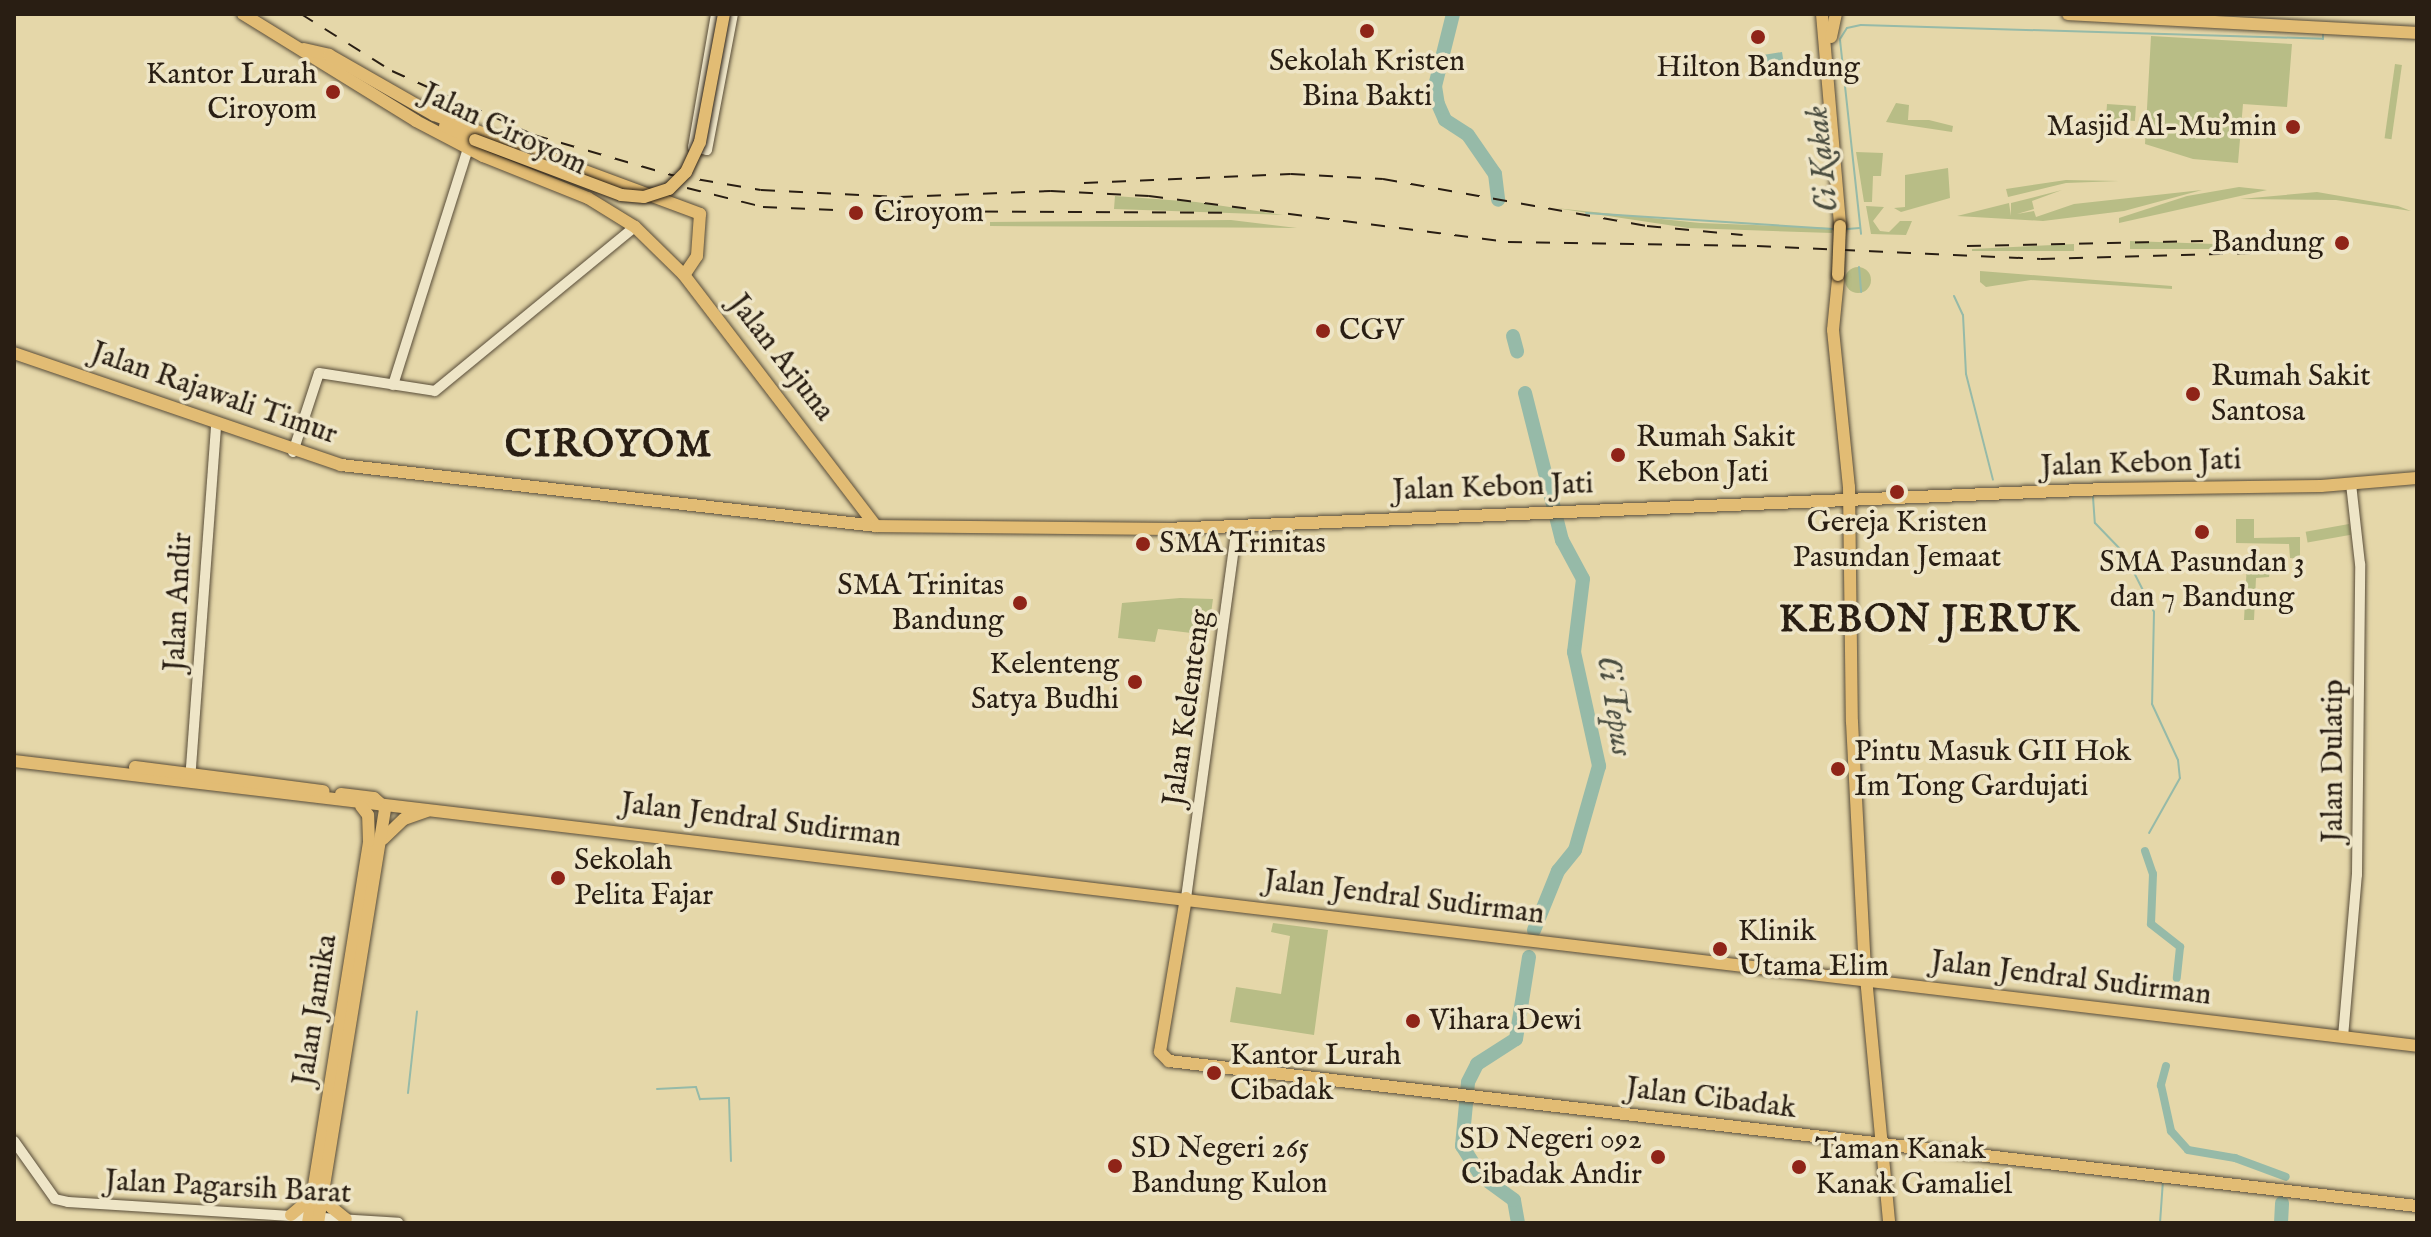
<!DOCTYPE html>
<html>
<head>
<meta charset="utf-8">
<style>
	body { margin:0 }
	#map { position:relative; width:2431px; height:1237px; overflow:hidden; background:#e5d7a9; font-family:"IM FELL English",serif }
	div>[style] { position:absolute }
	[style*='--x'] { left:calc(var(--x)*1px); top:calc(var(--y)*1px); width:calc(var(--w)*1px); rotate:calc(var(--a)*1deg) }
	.green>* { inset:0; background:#b8bd86; transform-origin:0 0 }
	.round { border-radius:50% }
	.water>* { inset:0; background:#96baa8; transform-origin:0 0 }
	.stream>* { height:2px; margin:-1px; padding:0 1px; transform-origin:1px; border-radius:1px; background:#96baa8 }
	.canal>* { height:8px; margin:-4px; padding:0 4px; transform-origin:4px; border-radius:4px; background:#96baa8 }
	.river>* { height:14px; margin:-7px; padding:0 7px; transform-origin:7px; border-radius:7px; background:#96baa8 }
	.roads { filter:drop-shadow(0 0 2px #584c38) drop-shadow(0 0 2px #584c38) }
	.minor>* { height:10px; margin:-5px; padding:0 5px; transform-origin:5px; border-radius:5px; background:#eee5c7 }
	.major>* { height:12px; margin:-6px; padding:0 6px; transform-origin:6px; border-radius:6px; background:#e2bc74 }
	.rail>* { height:2px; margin-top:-1px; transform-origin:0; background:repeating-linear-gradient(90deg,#291e13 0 14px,transparent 0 28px) }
	.bridges { filter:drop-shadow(0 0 2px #291e13) drop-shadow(0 0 2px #291e13) }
	.major-bridge>* { height:12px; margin:-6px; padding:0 6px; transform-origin:6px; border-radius:6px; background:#e2bc74 }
	.dots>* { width:22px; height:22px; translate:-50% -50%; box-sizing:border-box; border:4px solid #eee5c7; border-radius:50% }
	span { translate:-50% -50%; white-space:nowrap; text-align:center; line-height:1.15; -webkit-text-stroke:7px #eee5c7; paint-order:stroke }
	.poi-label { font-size:30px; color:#291e13 }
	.right { translate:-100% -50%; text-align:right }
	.left { translate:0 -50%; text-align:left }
	.street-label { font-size:30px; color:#291e13 }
	.water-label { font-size:32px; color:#4a4d40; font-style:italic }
	.district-label { font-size:38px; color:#291e13; font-weight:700; letter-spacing:2px }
	.frame { position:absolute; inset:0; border:16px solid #291e13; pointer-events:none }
</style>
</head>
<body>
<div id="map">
	<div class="green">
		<i style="clip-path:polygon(2151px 36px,2292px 44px,2287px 107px,2243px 104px,2238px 163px,2193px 159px,2145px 144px)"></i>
		<i style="left:2395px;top:64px;width:7px;height:75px;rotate:8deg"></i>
		<i style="clip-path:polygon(1896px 103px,1909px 105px,1908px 120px,1929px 120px,1953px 126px,1952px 132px,1886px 122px)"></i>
		<i style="left:2107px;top:104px;width:29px;height:15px;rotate:4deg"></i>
		<i style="clip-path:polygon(1856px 152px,1883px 153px,1881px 176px,1873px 176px,1872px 202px,1864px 202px)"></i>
		<i style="clip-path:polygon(1948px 168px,1950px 198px,1901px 212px,1894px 208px,1905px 207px,1905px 175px)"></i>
		<i style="clip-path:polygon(2066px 180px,2119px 181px,2066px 183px,2008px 197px,2006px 189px)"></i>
		<i style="clip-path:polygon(2239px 187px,2267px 190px,2119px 223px,2119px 218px,2187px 196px)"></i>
		<i style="clip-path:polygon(2062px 190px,2032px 201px,2034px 209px,2017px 214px,2034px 211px,2036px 217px,2074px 204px,2202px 190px,2124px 211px,2043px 221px,1957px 216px,2009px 203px,2011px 216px,2011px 203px)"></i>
		<i style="clip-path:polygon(2317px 192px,2398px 206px,2411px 211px,2336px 200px,2240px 199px)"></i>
		<i style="clip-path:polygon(1115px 196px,1196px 202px,1283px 215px,1114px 209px)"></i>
		<i style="clip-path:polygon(1866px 206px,1884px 207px,1873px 221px,1880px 231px,1889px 232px,1900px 221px,1912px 221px,1906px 235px,1871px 234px)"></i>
		<i style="clip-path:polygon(1555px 208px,1700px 223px,1832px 228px,1832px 233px,1688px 228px)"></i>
		<i style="clip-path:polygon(1231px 220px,1297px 228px,990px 226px,990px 222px)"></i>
		<i style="clip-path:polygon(2130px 241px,2215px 244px,2215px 249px,2130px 249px)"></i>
		<i style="clip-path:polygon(2074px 244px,2074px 251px,1972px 251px,1972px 249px)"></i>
		<i class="round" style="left:1845px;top:267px;width:26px;height:26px"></i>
		<i style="clip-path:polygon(1980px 271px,2172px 286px,2172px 289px,2031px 280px,1986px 287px,1980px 282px)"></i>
		<i style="clip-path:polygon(2236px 519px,2254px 519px,2254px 538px,2300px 537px,2300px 559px,2290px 558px,2289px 544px,2236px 543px)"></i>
		<i style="left:2349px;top:524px;width:11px;height:44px;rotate:80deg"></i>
		<i style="clip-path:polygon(2247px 562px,2271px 564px,2269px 577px,2256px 578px,2254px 620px,2244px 620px)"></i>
		<i style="clip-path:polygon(1180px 598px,1213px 599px,1208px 635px,1158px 629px,1155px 642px,1118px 638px,1122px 603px)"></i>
		<i style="clip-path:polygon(1273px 923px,1328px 930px,1314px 1035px,1230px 1022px,1236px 987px,1281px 994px,1290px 936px,1271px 932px)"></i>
	</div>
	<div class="water">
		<i style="left:1782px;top:52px;width:13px;height:35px;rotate:81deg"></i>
	</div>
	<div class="stream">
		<i style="--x:1840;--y:39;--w:13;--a:-58"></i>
		<i style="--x:1847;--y:28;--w:14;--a:-12"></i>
		<i style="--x:1861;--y:25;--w:462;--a:1.7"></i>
		<i style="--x:2323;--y:39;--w:5;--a:-90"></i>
		<i style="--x:1840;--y:40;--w:195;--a:83.8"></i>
		<i style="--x:1586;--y:213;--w:251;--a:3.7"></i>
		<i style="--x:1847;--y:229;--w:13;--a:-4"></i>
		<i style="--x:1859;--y:267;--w:25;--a:85"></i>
		<i style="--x:1954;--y:296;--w:21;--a:65"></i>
		<i style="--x:1963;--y:315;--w:59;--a:87.1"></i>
		<i style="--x:1966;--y:374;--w:109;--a:75.7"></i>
		<i style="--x:2093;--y:497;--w:26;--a:86"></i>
		<i style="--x:2095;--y:523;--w:42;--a:46"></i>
		<i style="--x:2124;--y:553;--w:66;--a:63"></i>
		<i style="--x:2154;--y:612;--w:92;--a:91.2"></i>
		<i style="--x:2152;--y:704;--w:62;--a:65.1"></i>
		<i style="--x:2178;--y:760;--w:18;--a:84"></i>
		<i style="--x:2180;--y:778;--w:63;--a:119.4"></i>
		<i style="--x:657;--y:1089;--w:39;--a:-3"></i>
		<i style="--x:696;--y:1087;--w:13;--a:72"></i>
		<i style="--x:700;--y:1099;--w:29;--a:-2"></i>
		<i style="--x:729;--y:1098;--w:63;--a:88.2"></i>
		<i style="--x:408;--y:1093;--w:82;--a:-83.7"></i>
		<i style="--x:2160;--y:1223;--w:43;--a:-86"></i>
	</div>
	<div class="canal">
		<i style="--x:2145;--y:851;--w:24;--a:71"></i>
		<i style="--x:2153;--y:874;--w:50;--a:92.3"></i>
		<i style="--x:2151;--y:924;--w:37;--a:38"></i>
		<i style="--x:2180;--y:947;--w:31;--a:96"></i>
		<i style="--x:2166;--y:1066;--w:20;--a:105"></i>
		<i style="--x:2161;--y:1085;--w:47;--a:77.7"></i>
		<i style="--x:2171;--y:1131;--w:25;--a:48"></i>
		<i style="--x:2188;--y:1150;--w:48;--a:9.7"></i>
		<i style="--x:2235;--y:1158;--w:54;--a:20.4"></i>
	</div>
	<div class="river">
		<i style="--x:1453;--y:14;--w:74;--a:104"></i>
		<i style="--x:1435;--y:86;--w:18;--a:81"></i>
		<i style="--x:1438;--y:104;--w:17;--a:66"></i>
		<i style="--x:1445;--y:120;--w:27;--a:33"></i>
		<i style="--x:1468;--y:135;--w:47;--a:55.3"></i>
		<i style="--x:1495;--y:174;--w:26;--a:83"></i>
		<i style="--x:1513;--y:336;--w:16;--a:75"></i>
		<i style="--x:1525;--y:393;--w:152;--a:75.9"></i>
		<i style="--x:1562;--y:540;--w:44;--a:61.7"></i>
		<i style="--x:1583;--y:579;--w:74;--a:97"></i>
		<i style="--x:1574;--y:652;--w:117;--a:77.6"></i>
		<i style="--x:1599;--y:766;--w:87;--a:105.9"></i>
		<i style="--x:1575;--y:850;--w:27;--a:129"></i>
		<i style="--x:1558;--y:871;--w:64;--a:112.1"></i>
		<i style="--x:1518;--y:1223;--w:23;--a:-100"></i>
		<i style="--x:1514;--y:1200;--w:41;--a:-144"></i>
		<i style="--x:1481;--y:1176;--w:36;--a:-122"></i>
		<i style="--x:1462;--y:1146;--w:64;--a:-84.6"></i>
		<i style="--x:1468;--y:1082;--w:20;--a:-63"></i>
		<i style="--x:1477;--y:1064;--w:46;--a:-32.7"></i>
		<i style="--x:1516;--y:1039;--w:83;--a:-81"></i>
		<i style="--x:2281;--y:1223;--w:20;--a:-87"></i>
	</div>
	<div class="roads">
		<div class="minor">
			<i style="--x:716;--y:14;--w:135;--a:99.8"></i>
			<i style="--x:693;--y:147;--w:14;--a:12"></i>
			<i style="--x:707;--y:150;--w:138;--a:-79.2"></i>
			<i style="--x:393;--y:385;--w:248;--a:-72.4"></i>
			<i style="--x:293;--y:452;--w:83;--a:-71.8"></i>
			<i style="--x:319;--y:373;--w:117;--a:8.8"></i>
			<i style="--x:435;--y:391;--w:259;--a:-39.4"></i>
			<i style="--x:190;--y:781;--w:358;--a:-85.8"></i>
			<i style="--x:1186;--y:898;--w:375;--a:-82.2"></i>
			<i style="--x:2343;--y:1037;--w:163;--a:-85.1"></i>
			<i style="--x:2357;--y:875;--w:311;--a:-89.4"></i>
			<i style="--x:2360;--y:564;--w:81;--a:-96.4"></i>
			<i style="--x:14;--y:1141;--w:71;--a:54.7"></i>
			<i style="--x:55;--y:1199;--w:13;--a:13"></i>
			<i style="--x:68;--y:1202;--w:331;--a:3.6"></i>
		</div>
		<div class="major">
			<i style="--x:243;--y:14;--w:203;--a:31.7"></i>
			<i style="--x:416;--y:121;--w:76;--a:27.6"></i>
			<i style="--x:483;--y:156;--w:113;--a:21.8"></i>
			<i style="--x:588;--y:198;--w:55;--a:31.7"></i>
			<i style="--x:635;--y:227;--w:69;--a:44.4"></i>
			<i style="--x:684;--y:275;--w:316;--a:52.6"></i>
			<i style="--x:1822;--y:14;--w:213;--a:85.1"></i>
			<i style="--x:2068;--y:14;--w:350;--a:3.1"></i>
			<i style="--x:1831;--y:37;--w:24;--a:-78"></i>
			<i style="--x:304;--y:49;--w:26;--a:13"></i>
			<i style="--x:329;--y:55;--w:121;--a:29.7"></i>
			<i style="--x:434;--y:115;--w:284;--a:20.4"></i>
			<i style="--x:700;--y:214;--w:42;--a:94.1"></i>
			<i style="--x:697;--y:256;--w:23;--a:124"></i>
			<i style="--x:445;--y:126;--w:33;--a:25"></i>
			<i style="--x:1838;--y:279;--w:51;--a:95.6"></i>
			<i style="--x:1833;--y:330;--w:158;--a:84.2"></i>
			<i style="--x:1849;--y:487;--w:235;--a:89.3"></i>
			<i style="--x:1852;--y:722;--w:245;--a:87"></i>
			<i style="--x:1865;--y:967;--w:257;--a:84.6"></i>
			<i style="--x:14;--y:353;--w:346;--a:18.9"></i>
			<i style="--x:341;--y:465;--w:538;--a:6.5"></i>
			<i style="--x:876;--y:526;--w:290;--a:0.6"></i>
			<i style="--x:1166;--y:529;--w:941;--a:-2.44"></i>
			<i style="--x:2106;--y:489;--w:215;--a:-0.8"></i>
			<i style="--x:2321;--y:486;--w:96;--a:-4.8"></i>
			<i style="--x:14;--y:761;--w:2420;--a:6.76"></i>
			<i style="--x:135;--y:767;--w:190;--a:7.3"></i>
			<i style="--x:341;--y:794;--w:33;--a:7"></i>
			<i style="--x:374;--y:798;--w:15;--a:42"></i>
			<i style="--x:383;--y:839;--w:29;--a:-44"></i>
			<i style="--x:404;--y:819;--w:24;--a:-19"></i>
			<i style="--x:1186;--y:898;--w:156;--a:99.6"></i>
			<i style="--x:1160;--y:1052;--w:13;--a:45"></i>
			<i style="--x:1169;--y:1061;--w:1256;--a:6.63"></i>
			<i style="--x:323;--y:1191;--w:18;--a:63"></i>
			<i style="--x:331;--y:1207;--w:19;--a:39"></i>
			<i style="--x:291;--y:1215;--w:25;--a:-40"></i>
			<i style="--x:308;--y:1223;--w:387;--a:-80.9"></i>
			<i style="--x:369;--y:841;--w:26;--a:-92"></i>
			<i style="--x:368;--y:815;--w:11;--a:-128"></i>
			<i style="--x:318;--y:1223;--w:420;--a:-80.8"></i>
		</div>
	</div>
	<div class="rail">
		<i style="--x:301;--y:14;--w:107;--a:32.1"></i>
		<i style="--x:392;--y:71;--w:156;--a:24.3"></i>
		<i style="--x:534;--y:135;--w:144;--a:16.2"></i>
		<i style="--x:672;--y:175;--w:90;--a:9.6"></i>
		<i style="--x:761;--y:190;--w:138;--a:2.9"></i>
		<i style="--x:899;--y:197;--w:152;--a:-2.3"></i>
		<i style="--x:1051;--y:191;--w:98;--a:2.9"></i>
		<i style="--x:1149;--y:196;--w:362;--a:7.3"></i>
		<i style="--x:1508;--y:242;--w:249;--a:0.9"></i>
		<i style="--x:1757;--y:246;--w:284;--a:2.6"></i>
		<i style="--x:2041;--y:259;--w:248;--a:-1.6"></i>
		<i style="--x:1084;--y:183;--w:207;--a:-2.5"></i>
		<i style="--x:1291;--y:174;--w:92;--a:3.1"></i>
		<i style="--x:1383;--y:179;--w:268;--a:10.1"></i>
		<i style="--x:1647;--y:226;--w:96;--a:5.4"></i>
		<i style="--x:687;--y:188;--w:78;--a:14"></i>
		<i style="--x:763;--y:207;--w:72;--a:2.4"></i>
		<i style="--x:872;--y:211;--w:356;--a:0.3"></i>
		<i style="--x:1967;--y:246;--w:236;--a:-1.2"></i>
	</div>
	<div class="bridges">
		<div class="major-bridge">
			<i style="--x:475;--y:140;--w:156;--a:20.6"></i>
			<i style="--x:621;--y:195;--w:23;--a:5"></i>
			<i style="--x:644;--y:197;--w:26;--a:-18"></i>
			<i style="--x:669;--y:189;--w:24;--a:-45"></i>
			<i style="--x:686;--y:172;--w:33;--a:-65"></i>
			<i style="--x:700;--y:142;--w:130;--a:-79.4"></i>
			<i style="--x:1838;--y:275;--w:49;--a:-87.7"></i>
		</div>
	</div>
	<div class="dots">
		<i style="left:1367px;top:31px;background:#8f2418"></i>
		<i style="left:1758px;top:37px;background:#8f2418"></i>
		<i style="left:333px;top:92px;background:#8f2418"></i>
		<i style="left:2293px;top:127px;background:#8f2418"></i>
		<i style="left:856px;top:213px;background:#8f2418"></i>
		<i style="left:2342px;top:243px;background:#8f2418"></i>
		<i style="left:1323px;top:331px;background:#8f2418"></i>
		<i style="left:2193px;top:394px;background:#8f2418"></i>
		<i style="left:1618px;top:455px;background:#8f2418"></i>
		<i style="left:1897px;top:492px;background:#8f2418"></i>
		<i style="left:2202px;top:532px;background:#8f2418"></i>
		<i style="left:1143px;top:544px;background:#8f2418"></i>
		<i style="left:1020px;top:603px;background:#8f2418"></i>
		<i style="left:1135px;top:682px;background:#8f2418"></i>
		<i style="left:1838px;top:769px;background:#8f2418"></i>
		<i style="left:558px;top:878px;background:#8f2418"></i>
		<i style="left:1720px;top:949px;background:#8f2418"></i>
		<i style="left:1413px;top:1021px;background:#8f2418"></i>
		<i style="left:1214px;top:1073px;background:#8f2418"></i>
		<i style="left:1658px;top:1157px;background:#8f2418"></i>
		<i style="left:1115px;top:1166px;background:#8f2418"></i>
		<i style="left:1799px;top:1167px;background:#8f2418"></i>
	</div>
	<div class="poi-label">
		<span style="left:1367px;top:79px">Sekolah Kristen<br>Bina Bakti</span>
		<span style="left:1758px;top:68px">Hilton Bandung</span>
		<span class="right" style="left:317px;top:92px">Kantor Lurah<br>Ciroyom</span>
		<span class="right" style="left:2277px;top:127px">Masjid Al-Mu'min</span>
		<span class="left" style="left:874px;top:213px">Ciroyom</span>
		<span class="right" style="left:2324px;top:243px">Bandung</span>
		<span class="left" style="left:1339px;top:331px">CGV</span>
		<span class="left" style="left:2211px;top:394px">Rumah Sakit<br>Santosa</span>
		<span class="left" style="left:1636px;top:455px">Rumah Sakit<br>Kebon Jati</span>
		<span style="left:1897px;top:540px">Gereja Kristen<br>Pasundan Jemaat</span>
		<span class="left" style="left:1159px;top:544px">SMA Trinitas</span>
		<span style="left:2202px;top:580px">SMA Pasundan 3<br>dan 7 Bandung</span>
		<span class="right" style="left:1004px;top:603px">SMA Trinitas<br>Bandung</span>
		<span class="right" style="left:1119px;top:682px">Kelenteng<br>Satya Budhi</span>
		<span class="left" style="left:1854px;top:769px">Pintu Masuk GII Hok<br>Im Tong Gardujati</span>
		<span class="left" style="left:574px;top:878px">Sekolah<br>Pelita Fajar</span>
		<span class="left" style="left:1738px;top:949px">Klinik<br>Utama Elim</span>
		<span class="left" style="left:1429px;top:1021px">Vihara Dewi</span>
		<span class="left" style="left:1230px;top:1073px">Kantor Lurah<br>Cibadak</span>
		<span class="right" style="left:1642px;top:1157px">SD Negeri 092<br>Cibadak Andir</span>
		<span class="left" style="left:1131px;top:1166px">SD Negeri 265<br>Bandung Kulon</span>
		<span class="left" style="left:1815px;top:1167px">Taman Kanak<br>Kanak Gamaliel</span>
	</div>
	<div class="street-label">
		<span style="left:504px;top:130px;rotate:25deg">Jalan Ciroyom</span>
		<span style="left:781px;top:358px;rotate:52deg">Jalan Arjuna</span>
		<span style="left:214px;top:394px;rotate:19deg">Jalan Rajawali Timur</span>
		<span style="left:2141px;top:464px;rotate:-2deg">Jalan Kebon Jati</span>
		<span style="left:1493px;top:488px;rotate:-2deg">Jalan Kebon Jati</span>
		<span style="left:179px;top:602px;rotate:-87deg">Jalan Andir</span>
		<span style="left:1188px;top:708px;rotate:-82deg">Jalan Kelenteng</span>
		<span style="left:2334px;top:761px;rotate:-90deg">Jalan Dulatip</span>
		<span style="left:761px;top:821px;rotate:7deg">Jalan Jendral Sudirman</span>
		<span style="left:1404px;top:898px;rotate:7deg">Jalan Jendral Sudirman</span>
		<span style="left:2071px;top:979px;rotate:7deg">Jalan Jendral Sudirman</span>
		<span style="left:316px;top:1010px;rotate:-81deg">Jalan Jamika</span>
		<span style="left:1711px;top:1099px;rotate:7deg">Jalan Cibadak</span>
		<span style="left:228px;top:1188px;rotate:3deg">Jalan Pagarsih Barat</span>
	</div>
	<div class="water-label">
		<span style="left:1824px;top:159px;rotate:-96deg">Ci Kakak</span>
		<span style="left:1613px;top:706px;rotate:81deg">Ci Tepus</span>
	</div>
	<div class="district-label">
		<span style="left:609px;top:447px">CIROYOM</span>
		<span style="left:1930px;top:622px">KEBON JERUK</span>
	</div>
	<div class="frame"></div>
</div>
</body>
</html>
